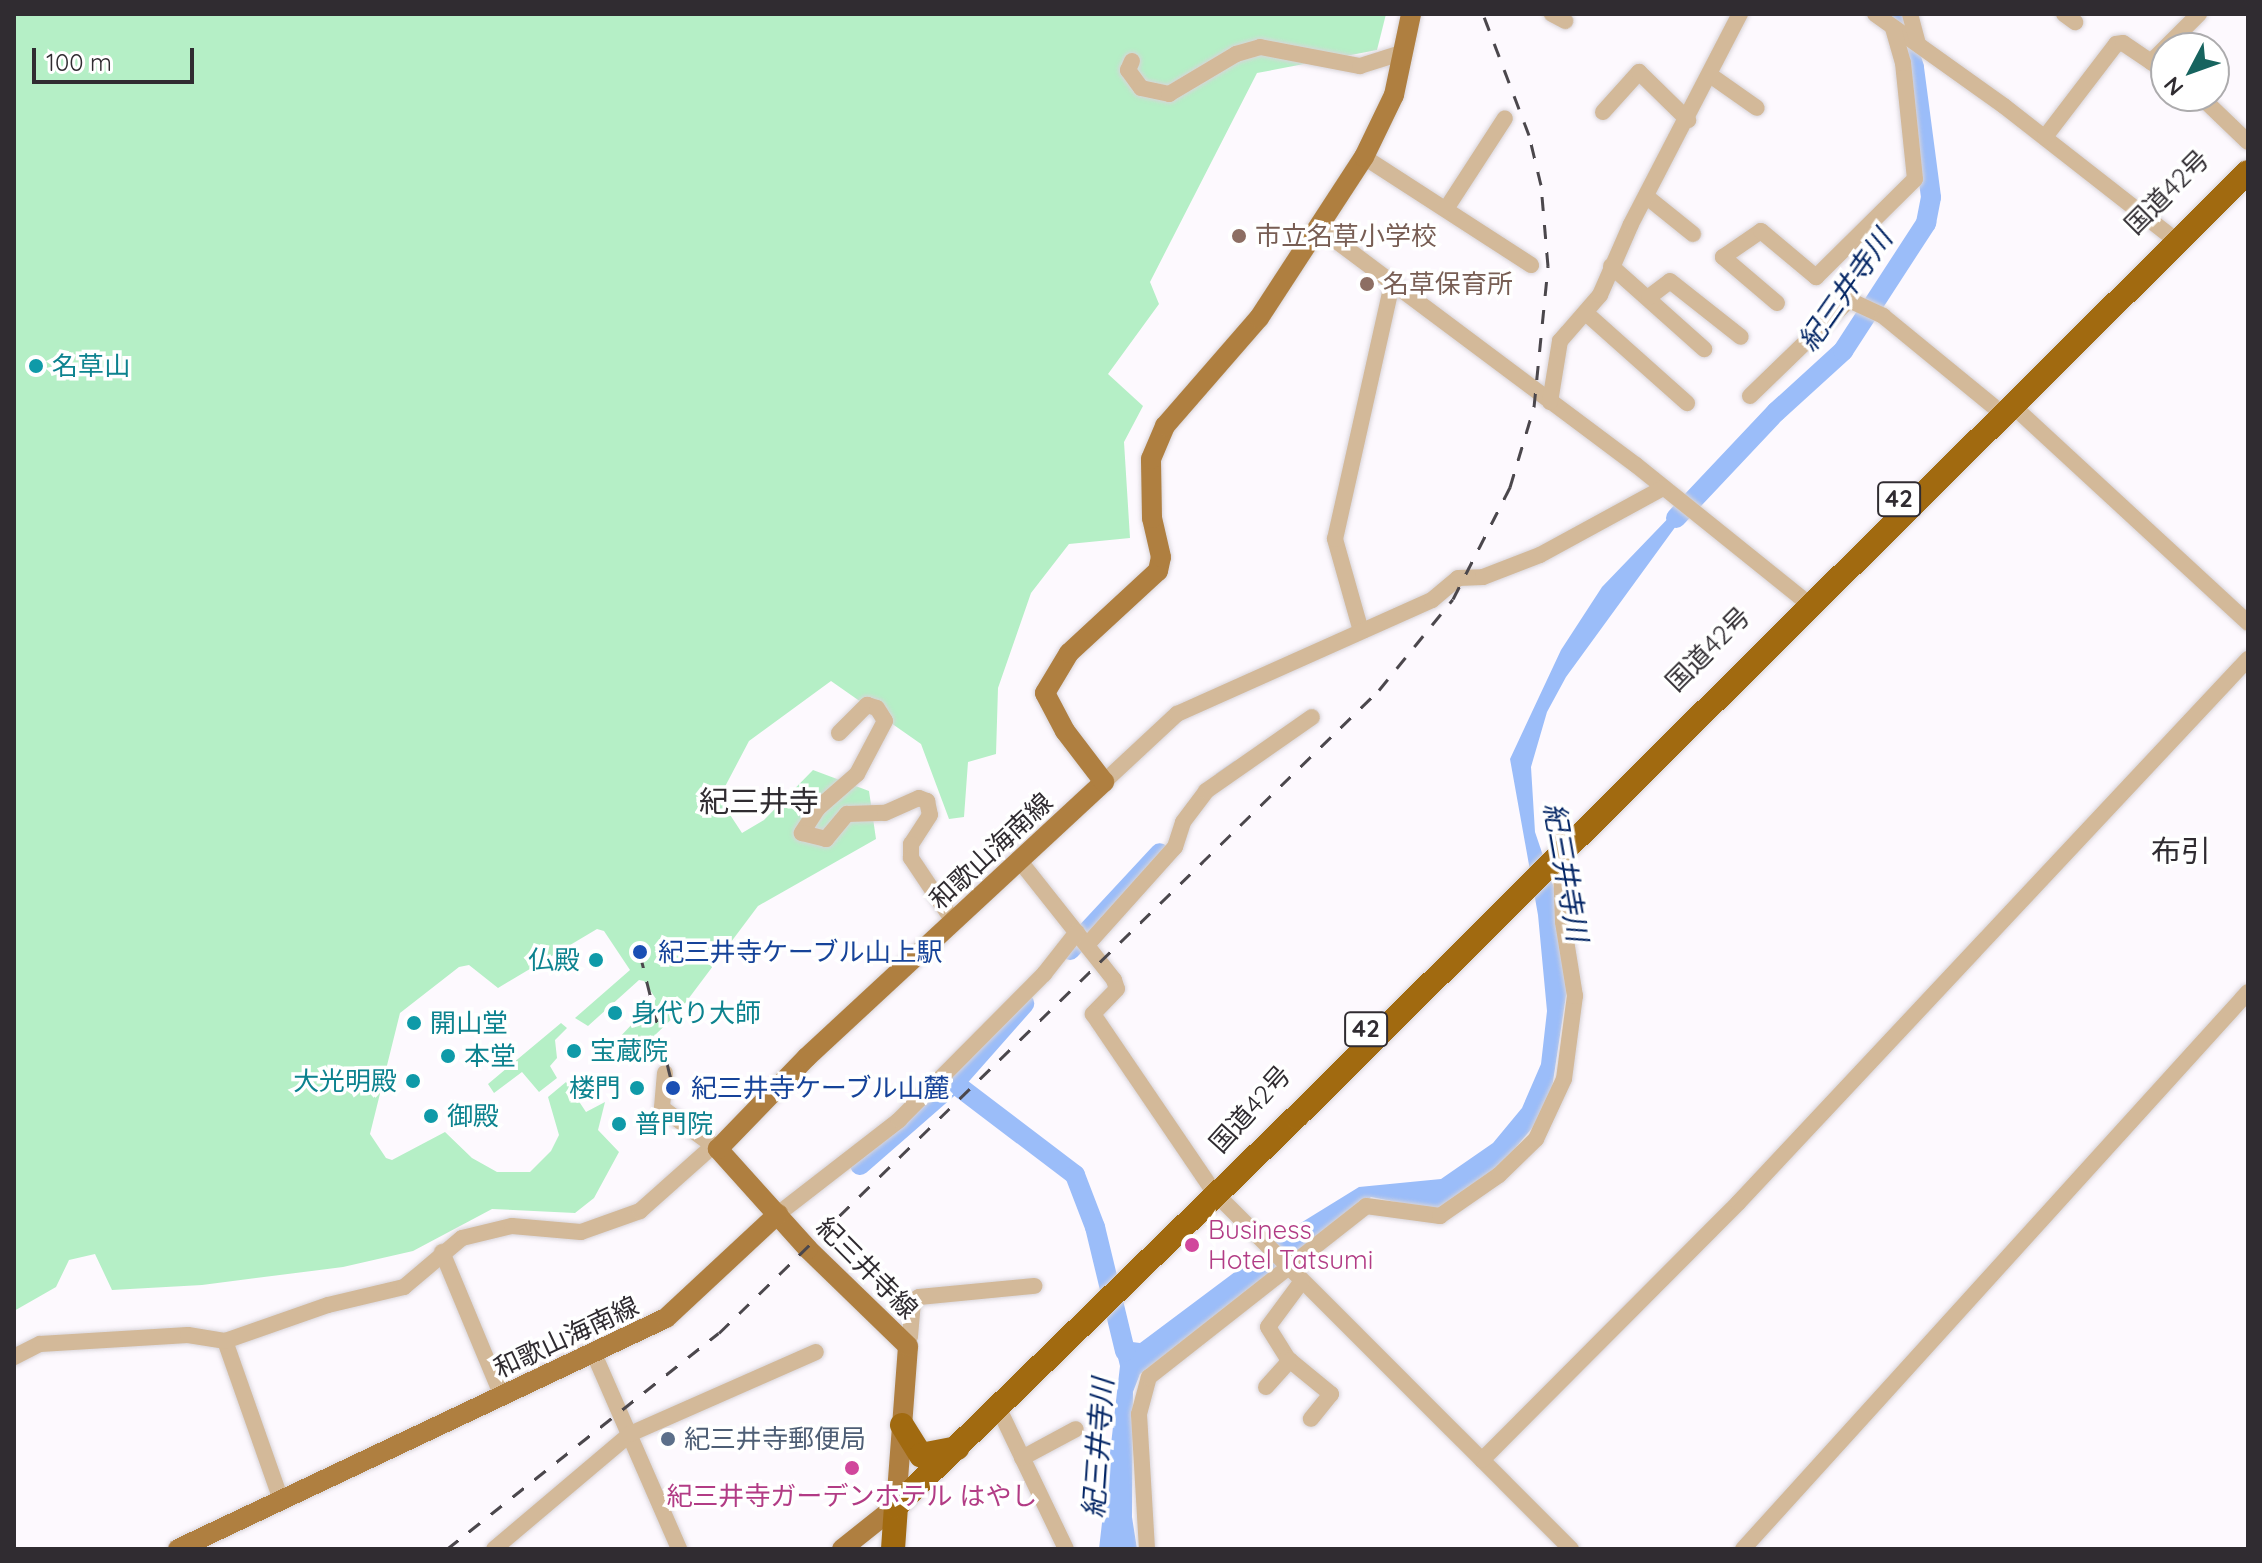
<!DOCTYPE html>
<html>
<head>
<meta charset="utf-8">
<style>
	body { margin:0 }
	#map { position:relative; width:2262px; height:1563px; overflow:hidden; background:#fdf9fe; font-family:Quicksand,"Noto Sans JP",sans-serif }
	div>[style] { position:absolute }
	[style*='--x'] { left:calc(var(--x)*1px); top:calc(var(--y)*1px); width:calc(var(--w)*1px); rotate:calc(var(--a)*1deg) }
	.green>* { inset:0; background:#b5efc6 }
	.water>* { inset:0; background:#9bbdf9 }
	.stream>* { height:3px; margin:-1.5px; padding:0 1.5px; transform-origin:1.5px; border-radius:1.5px; background:#9bbdf9 }
	.river>* { height:20px; margin:-10px; padding:0 10px; transform-origin:10px; border-radius:10px; background:#9bbdf9 }
	.roads { filter:drop-shadow(0 0 2px #d8d4d9) drop-shadow(0 0 2px #d8d4d9) }
	.minor>* { height:16px; margin:-8px; padding:0 8px; transform-origin:8px; border-radius:8px; background:#d3b999 }
	.major>* { height:20px; margin:-10px; padding:0 10px; transform-origin:10px; border-radius:10px; background:#af7f40 }
	.highway>* { height:24px; margin:-12px; padding:0 12px; transform-origin:12px; border-radius:12px; background:#a16a10 }
	.rail>* { height:3px; margin-top:-1.5px; transform-origin:0; background:repeating-linear-gradient(90deg,#4b474c 0 14px,transparent 0 28px) }
	.dots>* { width:22px; height:22px; translate:-50% -50%; box-sizing:border-box; border:4px solid #fff; border-radius:50% }
	span { translate:-50% -50%; white-space:nowrap; text-align:center; line-height:1.15; -webkit-text-stroke:7px #fff; paint-order:stroke }
	.shield-label span { padding:2px 6px; background:#fff; border:2px solid; border-radius:6px; -webkit-text-stroke-width:0 }
	.shield-label { font-size:24px; color:#302c31; font-weight:700 }
	.street-label { font-size:26px; color:#302c31 }
	.education-label { font-size:26px; color:#785e54 }
	.left { translate:0 -50%; text-align:left }
	.culture-label { font-size:26px; color:#0d838f }
	.right { translate:-100% -50%; text-align:right }
	.transit-label { font-size:26px; color:#164399 }
	.hotel-label { font-size:26px; color:#b23c85 }
	.service-label { font-size:26px; color:#4e5e75 }
	.water-label { font-size:28px; color:#042665; font-style:italic }
	.quarter-label { font-size:30px; color:#302c31 }
	.frame { position:absolute; inset:0; border:16px solid #302c31; pointer-events:none }
	.north { position:absolute; left:2150px; top:32px; width:80px; height:80px; box-sizing:border-box; background:#fff; border:2px solid #acabad; border-radius:50%; rotate:229deg; font-size:22px; font-weight:700; line-height:32px; text-align:center; color:#302c31 }
	.north::after { content:''; display:block; margin:auto; width:28px; height:36px; background:#17645f; clip-path:polygon(50% 0,100% 100%,50% 72%,0 100%) }
	.scale { position:absolute; left:32px; top:48px; width:162px; height:36px; box-sizing:border-box; border:4px solid #302c31; border-top:0; padding-left:10px; font-size:24px; line-height:28px; white-space:nowrap; color:#302c31; -webkit-text-stroke:6px #fff; paint-order:stroke }
</style>
</head>
<body>
<div id="map">
	<div class="green">
		<i style="clip-path:polygon(14px 14px,1386px 14px,1377px 50px,1257px 73px,1150px 282px,1159px 304px,1108px 374px,1143px 406px,1124px 442px,1130px 538px,1069px 544px,1031px 593px,998px 688px,996px 754px,968px 762px,964px 817px,949px 819px,921px 744px,831px 681px,749px 741px,719px 798px,742px 833px,764px 820px,813px 770px,869px 791px,876px 839px,758px 906px,677px 1014px,633px 1056px,617px 1046px,617px 1040px,656px 999px,644px 981px,639px 980px,588px 1026px,575px 1018px,630px 970px,604px 931px,597px 929px,498px 988px,469px 965px,459px 967px,400px 1013px,370px 1134px,386px 1158px,392px 1160px,445px 1132px,472px 1158px,497px 1172px,530px 1172px,551px 1151px,559px 1135px,548px 1097px,566px 1082px,586px 1112px,605px 1102px,598px 1130px,619px 1152px,594px 1198px,575px 1213px,492px 1209px,413px 1251px,343px 1267px,202px 1285px,112px 1290px,95px 1254px,69px 1260px,56px 1287px,14px 1311px)"></i>
		<i style="clip-path:polygon(561px 1023px,567px 1028px,555px 1040px,557px 1058px,550px 1066px,557px 1078px,539px 1092px,522px 1072px,494px 1093px,488px 1084px)"></i>
	</div>
	<div class="water">
		<i style="clip-path:polygon(1679px 507px,1684px 515px,1566px 677px,1547px 712px,1531px 767px,1535px 832px,1554px 888px,1567px 989px,1551px 1095px,1533px 1127px,1496px 1171px,1436px 1210px,1371px 1197px,1140px 1374px,1133px 1392px,1132px 1517px,1137px 1549px,1099px 1549px,1120px 1366px,1111px 1329px,1125px 1321px,1132px 1342px,1140px 1343px,1299px 1224px,1359px 1187px,1441px 1179px,1493px 1143px,1522px 1108px,1541px 1064px,1547px 1011px,1538px 915px,1510px 759px,1561px 650px,1602px 587px)"></i>
	</div>
	<div class="stream">
		<i style="--x:1217;--y:774;--w:21;--a:-35"></i>
	</div>
	<div class="river">
		<i style="--x:1676;--y:518;--w:146;--a:-46.7"></i>
		<i style="--x:1776;--y:412;--w:91;--a:-42.3"></i>
		<i style="--x:1843;--y:351;--w:153;--a:-57"></i>
		<i style="--x:1926;--y:223;--w:26;--a:-79"></i>
		<i style="--x:1931;--y:197;--w:131;--a:-97.5"></i>
		<i style="--x:1914;--y:67;--w:56;--a:-107.8"></i>
		<i style="--x:1070;--y:950;--w:132;--a:-47.1"></i>
		<i style="--x:954;--y:1083;--w:152;--a:37.2"></i>
		<i style="--x:1075;--y:1175;--w:56;--a:69"></i>
		<i style="--x:1095;--y:1227;--w:128;--a:76.4"></i>
		<i style="--x:860;--y:1165;--w:125;--a:-41.1"></i>
		<i style="--x:954;--y:1083;--w:106;--a:-48.5"></i>
	</div>
	<div class="roads">
		<div class="minor">
			<i style="--x:1552;--y:14;--w:15;--a:28"></i>
			<i style="--x:1875;--y:14;--w:158;--a:35.5"></i>
			<i style="--x:2004;--y:106;--w:219;--a:38"></i>
			<i style="--x:1910;--y:14;--w:30;--a:75"></i>
			<i style="--x:2064;--y:14;--w:14;--a:36"></i>
			<i style="--x:1132;--y:61;--w:10;--a:114"></i>
			<i style="--x:1128;--y:70;--w:22;--a:54"></i>
			<i style="--x:1141;--y:88;--w:29;--a:12"></i>
			<i style="--x:1169;--y:94;--w:78;--a:-30.8"></i>
			<i style="--x:1236;--y:54;--w:25;--a:-16"></i>
			<i style="--x:1260;--y:47;--w:102;--a:10.8"></i>
			<i style="--x:1360;--y:66;--w:46;--a:-17.7"></i>
			<i style="--x:2151;--y:62;--w:68;--a:-45"></i>
			<i style="--x:1710;--y:75;--w:57;--a:35.1"></i>
			<i style="--x:2200;--y:96;--w:66;--a:43.8"></i>
			<i style="--x:1603;--y:112;--w:54;--a:-48"></i>
			<i style="--x:1639;--y:72;--w:69;--a:44.4"></i>
			<i style="--x:2045;--y:137;--w:117;--a:-52.6"></i>
			<i style="--x:2116;--y:44;--w:7;--a:-8"></i>
			<i style="--x:2123;--y:43;--w:52;--a:34"></i>
			<i style="--x:1364;--y:157;--w:199;--a:32.9"></i>
			<i style="--x:1647;--y:197;--w:59;--a:38.8"></i>
			<i style="--x:1446;--y:209;--w:108;--a:-57"></i>
			<i style="--x:1319;--y:228;--w:396;--a:36.8"></i>
			<i style="--x:1636;--y:465;--w:223;--a:38.8"></i>
			<i style="--x:1611;--y:266;--w:125;--a:41.7"></i>
			<i style="--x:1649;--y:297;--w:26;--a:-37"></i>
			<i style="--x:1670;--y:281;--w:90;--a:38.3"></i>
			<i style="--x:1777;--y:303;--w:71;--a:-139.6"></i>
			<i style="--x:1723;--y:257;--w:46;--a:-34.4"></i>
			<i style="--x:1761;--y:231;--w:72;--a:39.9"></i>
			<i style="--x:1816;--y:277;--w:139;--a:-44.7"></i>
			<i style="--x:1915;--y:179;--w:117;--a:-95.9"></i>
			<i style="--x:1903;--y:63;--w:37;--a:-106"></i>
			<i style="--x:1587;--y:314;--w:134;--a:41.7"></i>
			<i style="--x:1750;--y:396;--w:138;--a:-44.1"></i>
			<i style="--x:1849;--y:300;--w:38;--a:25"></i>
			<i style="--x:1883;--y:316;--w:142;--a:39.3"></i>
			<i style="--x:1550;--y:402;--w:62;--a:-80.7"></i>
			<i style="--x:1560;--y:341;--w:61;--a:-49"></i>
			<i style="--x:1600;--y:295;--w:77;--a:-66.4"></i>
			<i style="--x:1631;--y:224;--w:237;--a:-62.6"></i>
			<i style="--x:2012;--y:405;--w:321;--a:42.7"></i>
			<i style="--x:1361;--y:631;--w:96;--a:-105.8"></i>
			<i style="--x:1335;--y:539;--w:261;--a:-77.4"></i>
			<i style="--x:839;--y:733;--w:40;--a:-45"></i>
			<i style="--x:867;--y:705;--w:10;--a:17"></i>
			<i style="--x:877;--y:708;--w:15;--a:58"></i>
			<i style="--x:885;--y:721;--w:60;--a:117.8"></i>
			<i style="--x:857;--y:774;--w:52;--a:138.9"></i>
			<i style="--x:818;--y:808;--w:30;--a:123"></i>
			<i style="--x:802;--y:833;--w:25;--a:14"></i>
			<i style="--x:826;--y:839;--w:33;--a:-50"></i>
			<i style="--x:847;--y:814;--w:38;--a:-2"></i>
			<i style="--x:885;--y:813;--w:37;--a:-24"></i>
			<i style="--x:919;--y:798;--w:9;--a:21"></i>
			<i style="--x:927;--y:801;--w:14;--a:78"></i>
			<i style="--x:930;--y:815;--w:35;--a:123"></i>
			<i style="--x:911;--y:844;--w:14;--a:90"></i>
			<i style="--x:911;--y:858;--w:76;--a:56.3"></i>
			<i style="--x:1104;--y:782;--w:100;--a:-43"></i>
			<i style="--x:1177;--y:714;--w:279;--a:-24.1"></i>
			<i style="--x:1432;--y:600;--w:34;--a:-40"></i>
			<i style="--x:1458;--y:578;--w:25;--a:-2"></i>
			<i style="--x:1483;--y:577;--w:61;--a:-21.1"></i>
			<i style="--x:1540;--y:555;--w:140;--a:-28.6"></i>
			<i style="--x:1019;--y:860;--w:153;--a:51.6"></i>
			<i style="--x:1114;--y:980;--w:9;--a:72"></i>
			<i style="--x:1117;--y:989;--w:35;--a:134"></i>
			<i style="--x:1093;--y:1014;--w:215;--a:55.8"></i>
			<i style="--x:1214;--y:1192;--w:505;--a:45"></i>
			<i style="--x:1087;--y:945;--w:132;--a:-48.1"></i>
			<i style="--x:1175;--y:847;--w:26;--a:-72"></i>
			<i style="--x:1183;--y:822;--w:39;--a:-53"></i>
			<i style="--x:1206;--y:791;--w:129;--a:-34.9"></i>
			<i style="--x:665;--y:1073;--w:35;--a:95"></i>
			<i style="--x:662;--y:1108;--w:69;--a:36.2"></i>
			<i style="--x:778;--y:1214;--w:153;--a:-37.8"></i>
			<i style="--x:899;--y:1120;--w:206;--a:-45.2"></i>
			<i style="--x:1044;--y:974;--w:53;--a:-51.8"></i>
			<i style="--x:442;--y:1252;--w:156;--a:67.4"></i>
			<i style="--x:1302;--y:1281;--w:57;--a:126.5"></i>
			<i style="--x:1268;--y:1327;--w:36;--a:58"></i>
			<i style="--x:1287;--y:1358;--w:57;--a:39.3"></i>
			<i style="--x:1331;--y:1394;--w:32;--a:129"></i>
			<i style="--x:225;--y:1341;--w:169;--a:70.6"></i>
			<i style="--x:904;--y:1341;--w:8;--a:-40"></i>
			<i style="--x:910;--y:1336;--w:35;--a:-85"></i>
			<i style="--x:913;--y:1301;--w:7;--a:-34"></i>
			<i style="--x:919;--y:1297;--w:116;--a:-5.5"></i>
			<i style="--x:594;--y:1354;--w:213;--a:66.4"></i>
			<i style="--x:14;--y:1357;--w:29;--a:-27"></i>
			<i style="--x:40;--y:1344;--w:148;--a:-3.5"></i>
			<i style="--x:188;--y:1335;--w:37;--a:9"></i>
			<i style="--x:225;--y:1341;--w:109;--a:-19.3"></i>
			<i style="--x:328;--y:1305;--w:78;--a:-13.3"></i>
			<i style="--x:404;--y:1287;--w:76;--a:-40.2"></i>
			<i style="--x:462;--y:1238;--w:51;--a:-13.5"></i>
			<i style="--x:512;--y:1226;--w:69;--a:5"></i>
			<i style="--x:581;--y:1232;--w:63;--a:-19.6"></i>
			<i style="--x:640;--y:1211;--w:99;--a:-41.7"></i>
			<i style="--x:1266;--y:1387;--w:36;--a:-48"></i>
			<i style="--x:998;--y:1407;--w:157;--a:64.4"></i>
			<i style="--x:1022;--y:1458;--w:61;--a:-28.2"></i>
			<i style="--x:1482;--y:1460;--w:363;--a:-45.1"></i>
			<i style="--x:1738;--y:1203;--w:746;--a:-46.85"></i>
			<i style="--x:494;--y:1549;--w:178;--a:-40.2"></i>
			<i style="--x:630;--y:1434;--w:203;--a:-23.8"></i>
			<i style="--x:1147;--y:1549;--w:135;--a:-93.4"></i>
			<i style="--x:1139;--y:1414;--w:38;--a:-75"></i>
			<i style="--x:1149;--y:1377;--w:276;--a:-38.2"></i>
			<i style="--x:1366;--y:1206;--w:75;--a:7.7"></i>
			<i style="--x:1440;--y:1216;--w:72;--a:-34.8"></i>
			<i style="--x:1499;--y:1175;--w:52;--a:-44.2"></i>
			<i style="--x:1536;--y:1139;--w:66;--a:-65"></i>
			<i style="--x:1564;--y:1079;--w:84;--a:-82.5"></i>
			<i style="--x:1575;--y:996;--w:75;--a:-99.2"></i>
			<i style="--x:1563;--y:922;--w:86;--a:-92"></i>
			<i style="--x:1743;--y:1549;--w:752;--a:-47.8"></i>
		</div>
		<div class="major">
			<i style="--x:896;--y:1506;--w:160;--a:-85.7"></i>
			<i style="--x:908;--y:1346;--w:139;--a:-135.9"></i>
			<i style="--x:808;--y:1249;--w:135;--a:-132"></i>
			<i style="--x:718;--y:1149;--w:128;--a:-45.9"></i>
			<i style="--x:807;--y:1057;--w:405;--a:-42.8"></i>
			<i style="--x:1104;--y:782;--w:64;--a:-127.4"></i>
			<i style="--x:1065;--y:731;--w:43;--a:-117.8"></i>
			<i style="--x:1045;--y:693;--w:47;--a:-59"></i>
			<i style="--x:1069;--y:653;--w:121;--a:-42.7"></i>
			<i style="--x:1158;--y:571;--w:14;--a:-78"></i>
			<i style="--x:1161;--y:557;--w:40;--a:-103"></i>
			<i style="--x:1152;--y:518;--w:59;--a:-91"></i>
			<i style="--x:1151;--y:459;--w:36;--a:-67"></i>
			<i style="--x:1165;--y:426;--w:143;--a:-49"></i>
			<i style="--x:1259;--y:318;--w:192;--a:-56.9"></i>
			<i style="--x:1364;--y:157;--w:69;--a:-64.2"></i>
			<i style="--x:1394;--y:95;--w:83;--a:-78.1"></i>
			<i style="--x:178;--y:1549;--w:540;--a:-25.33"></i>
			<i style="--x:666;--y:1318;--w:153;--a:-42.9"></i>
			<i style="--x:842;--y:1549;--w:69;--a:-38.5"></i>
		</div>
		<div class="highway">
			<i style="--x:902;--y:1425;--w:36;--a:58"></i>
			<i style="--x:921;--y:1455;--w:37;--a:-11"></i>
			<i style="--x:893;--y:1549;--w:43;--a:-86"></i>
			<i style="--x:896;--y:1506;--w:558;--a:-44.2"></i>
			<i style="--x:1296;--y:1117;--w:1341;--a:-44.79"></i>
		</div>
	</div>
	<div class="rail">
		<i style="--x:640;--y:954;--w:141;--a:76.1"></i>
		<i style="--x:447;--y:1549;--w:347;--a:-38.5"></i>
		<i style="--x:719;--y:1333;--w:921;--a:-44.25"></i>
		<i style="--x:1379;--y:690;--w:117;--a:-50.9"></i>
		<i style="--x:1453;--y:599;--w:126;--a:-63"></i>
		<i style="--x:1510;--y:487;--w:84;--a:-73.3"></i>
		<i style="--x:1534;--y:407;--w:142;--a:-84.3"></i>
		<i style="--x:1548;--y:266;--w:81;--a:-94.9"></i>
		<i style="--x:1541;--y:185;--w:51;--a:-103.5"></i>
		<i style="--x:1529;--y:135;--w:129;--a:-110.8"></i>
	</div>
	<div class="dots">
		<i style="left:1239px;top:236px;background:#8d6e63"></i>
		<i style="left:1367px;top:284px;background:#8d6e63"></i>
		<i style="left:36px;top:366px;background:#0f9aa8"></i>
		<i style="left:640px;top:952px;background:#1a4fb4"></i>
		<i style="left:596px;top:960px;background:#0f9aa8"></i>
		<i style="left:615px;top:1013px;background:#0f9aa8"></i>
		<i style="left:414px;top:1023px;background:#0f9aa8"></i>
		<i style="left:574px;top:1051px;background:#0f9aa8"></i>
		<i style="left:448px;top:1056px;background:#0f9aa8"></i>
		<i style="left:413px;top:1081px;background:#0f9aa8"></i>
		<i style="left:637px;top:1088px;background:#0f9aa8"></i>
		<i style="left:673px;top:1088px;background:#1a4fb4"></i>
		<i style="left:431px;top:1116px;background:#0f9aa8"></i>
		<i style="left:619px;top:1124px;background:#0f9aa8"></i>
		<i style="left:1192px;top:1245px;background:#d1479c"></i>
		<i style="left:668px;top:1439px;background:#5c6f8a"></i>
		<i style="left:852px;top:1468px;background:#d1479c"></i>
	</div>
	<div class="shield-label">
		<span style="left:1899px;top:499px">42</span>
		<span style="left:1366px;top:1029px">42</span>
	</div>
	<div class="street-label">
		<span style="left:2167px;top:192px;rotate:-45deg">国道42号</span>
		<span style="left:1708px;top:649px;rotate:-45deg">国道42号</span>
		<span style="left:991px;top:851px;rotate:-43deg">和歌山海南線</span>
		<span style="left:1250px;top:1109px;rotate:-48deg">国道42号</span>
		<span style="left:867px;top:1268px;rotate:45deg">紀三井寺線</span>
		<span style="left:566px;top:1337px;rotate:-25deg">和歌山海南線</span>
	</div>
	<div class="education-label">
		<span class="left" style="left:1255px;top:236px">市立名草小学校</span>
		<span class="left" style="left:1383px;top:284px">名草保育所</span>
	</div>
	<div class="culture-label">
		<span class="left" style="left:52px;top:366px">名草山</span>
		<span class="right" style="left:580px;top:960px">仏殿</span>
		<span class="left" style="left:631px;top:1013px">身代り大師</span>
		<span class="left" style="left:430px;top:1023px">開山堂</span>
		<span class="left" style="left:590px;top:1051px">宝蔵院</span>
		<span class="left" style="left:464px;top:1056px">本堂</span>
		<span class="right" style="left:397px;top:1081px">大光明殿</span>
		<span class="right" style="left:621px;top:1088px">楼門</span>
		<span class="left" style="left:447px;top:1116px">御殿</span>
		<span class="left" style="left:635px;top:1124px">普門院</span>
	</div>
	<div class="transit-label">
		<span class="left" style="left:658px;top:952px">紀三井寺ケーブル山上駅</span>
		<span class="left" style="left:691px;top:1088px">紀三井寺ケーブル山麓</span>
	</div>
	<div class="hotel-label">
		<span class="left" style="left:1208px;top:1245px">Business<br>Hotel Tatsumi</span>
		<span style="left:852px;top:1496px">紀三井寺ガーデンホテル はやし</span>
	</div>
	<div class="service-label">
		<span class="left" style="left:684px;top:1439px">紀三井寺郵便局</span>
	</div>
	<div class="water-label">
		<span style="left:1845px;top:290px;rotate:-55deg">紀三井寺川</span>
		<span style="left:1566px;top:872px;rotate:80deg">紀三井寺川</span>
		<span style="left:1098px;top:1448px;rotate:-86deg">紀三井寺川</span>
	</div>
	<div class="quarter-label">
		<span style="left:759px;top:801px">紀三井寺</span>
		<span style="left:2181px;top:851px">布引</span>
	</div>
	<div class="frame"></div>
	<div class="north">N</div>
	<div class="scale">100 m</div>
</div>
</body>
</html>
